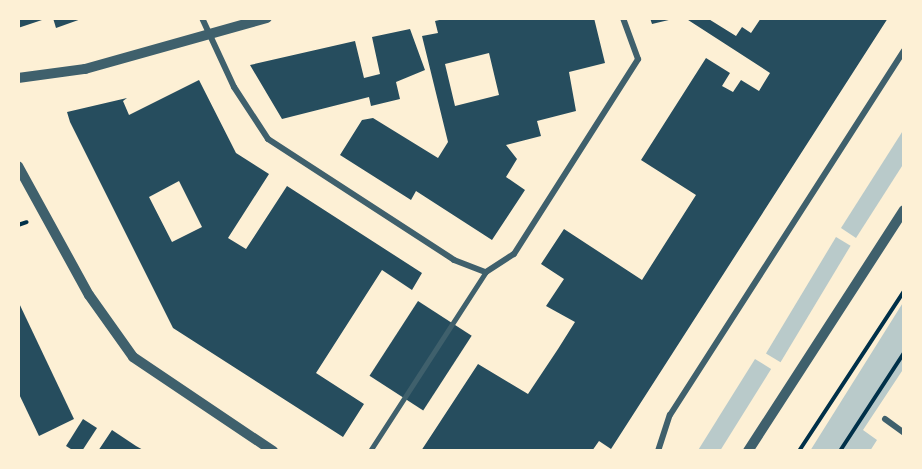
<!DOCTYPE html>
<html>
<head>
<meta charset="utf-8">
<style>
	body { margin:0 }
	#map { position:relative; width:922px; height:469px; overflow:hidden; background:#fdf0d5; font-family:Inter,sans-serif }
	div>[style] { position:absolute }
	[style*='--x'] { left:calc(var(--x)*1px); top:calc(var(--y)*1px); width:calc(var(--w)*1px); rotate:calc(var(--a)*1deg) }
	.green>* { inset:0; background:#b9caca; transform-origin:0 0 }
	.building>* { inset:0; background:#264d5e; transform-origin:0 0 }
	.path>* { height:4px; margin:-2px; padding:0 2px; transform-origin:2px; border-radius:2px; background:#003049 }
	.service>* { height:4.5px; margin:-2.25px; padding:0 2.25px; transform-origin:2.25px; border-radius:2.25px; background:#3f606c }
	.minor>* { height:6px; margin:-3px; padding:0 3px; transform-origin:3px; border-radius:3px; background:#3f606c }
	.tertiary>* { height:10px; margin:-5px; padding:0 5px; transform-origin:5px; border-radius:5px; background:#3f606c }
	span { translate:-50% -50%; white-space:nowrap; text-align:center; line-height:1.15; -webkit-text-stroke:4.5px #fdf0d5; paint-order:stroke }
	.frame { position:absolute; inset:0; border:20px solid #fdf0d5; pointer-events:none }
</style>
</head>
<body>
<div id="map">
	<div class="green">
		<i style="clip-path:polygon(904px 129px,904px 163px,856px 238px,841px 228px)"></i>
		<i style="left:836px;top:237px;width:17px;height:136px;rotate:31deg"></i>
		<i style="clip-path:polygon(904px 301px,904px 368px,863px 430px,877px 440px,870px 451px,810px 451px)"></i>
		<i style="left:755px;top:359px;width:19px;height:109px;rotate:32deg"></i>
	</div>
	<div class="building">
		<i style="clip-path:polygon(18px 18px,41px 18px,42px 20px,18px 28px)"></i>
		<i style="clip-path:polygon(53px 18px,84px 18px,56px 28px)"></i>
		<i style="clip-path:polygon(evenodd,448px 18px,594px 18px,605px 63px,569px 72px,576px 111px,537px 121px,541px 136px,506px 145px,517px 159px,506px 177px,525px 190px,492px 240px,416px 191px,411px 200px,340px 155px,362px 120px,373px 118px,438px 158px,448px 142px,422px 36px,438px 33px,435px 21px,448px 18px,489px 53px,499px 95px,455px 106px,445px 64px,489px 53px)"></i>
		<i style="clip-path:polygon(650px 18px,673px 18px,673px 19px,652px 24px)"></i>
		<i style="clip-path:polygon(685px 18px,707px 18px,736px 36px,742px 27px,751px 33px,761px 18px,888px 18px,611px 449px,599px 441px,592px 451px,421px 451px,478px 364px,528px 394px,558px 349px,575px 322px,546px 306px,564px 279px,541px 264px,564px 229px,642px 280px,696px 195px,641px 160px,706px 58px,730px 73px,722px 86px,733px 92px,741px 80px,759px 91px,770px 73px)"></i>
		<i style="clip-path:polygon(410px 29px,425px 70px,396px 82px,400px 99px,371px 106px,369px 97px,282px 119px,250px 65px,355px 41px,364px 78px,380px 74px,372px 37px)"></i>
		<i style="clip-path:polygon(evenodd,199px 80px,236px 153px,269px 174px,228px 238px,246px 249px,287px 186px,422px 273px,412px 290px,382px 270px,316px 373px,364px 404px,343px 437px,173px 328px,70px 122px,67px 112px,127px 98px,123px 101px,129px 115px,199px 80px,179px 181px,202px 227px,172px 242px,149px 197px,179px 181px)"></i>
		<i style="clip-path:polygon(18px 301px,74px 419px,39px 436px,18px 392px)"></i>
		<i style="left:418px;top:301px;width:64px;height:89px;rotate:33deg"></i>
		<i style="clip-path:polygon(83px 419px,97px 428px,82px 451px,74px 451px,66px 446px)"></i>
		<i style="clip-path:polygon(112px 430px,136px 446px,145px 451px,98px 451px)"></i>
	</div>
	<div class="path">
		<i style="--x:18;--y:225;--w:9;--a:-18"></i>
		<i style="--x:799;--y:451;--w:191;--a:-56.7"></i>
		<i style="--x:840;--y:451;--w:117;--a:-56.9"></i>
	</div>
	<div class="service">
		<i style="--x:370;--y:451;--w:213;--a:-57.1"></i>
	</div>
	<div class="minor">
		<i style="--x:202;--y:18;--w:76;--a:65.1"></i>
		<i style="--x:234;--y:87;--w:62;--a:56.8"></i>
		<i style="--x:268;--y:139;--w:222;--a:33"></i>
		<i style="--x:454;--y:260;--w:34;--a:21"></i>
		<i style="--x:486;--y:272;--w:33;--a:-33"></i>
		<i style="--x:514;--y:254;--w:231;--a:-57.5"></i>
		<i style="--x:638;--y:59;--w:44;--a:-110.1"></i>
		<i style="--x:885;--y:419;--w:24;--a:36"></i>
		<i style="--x:658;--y:451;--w:38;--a:-72"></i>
		<i style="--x:670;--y:415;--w:433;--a:-57.3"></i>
	</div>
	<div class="tertiary">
		<i style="--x:18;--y:78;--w:68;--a:-7.7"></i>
		<i style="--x:85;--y:69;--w:189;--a:-15.7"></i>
		<i style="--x:18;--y:166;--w:147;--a:61.2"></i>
		<i style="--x:89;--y:295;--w:76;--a:54.6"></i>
		<i style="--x:133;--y:357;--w:169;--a:33.9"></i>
		<i style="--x:748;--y:451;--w:287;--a:-57.1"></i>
	</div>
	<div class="frame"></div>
</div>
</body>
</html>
